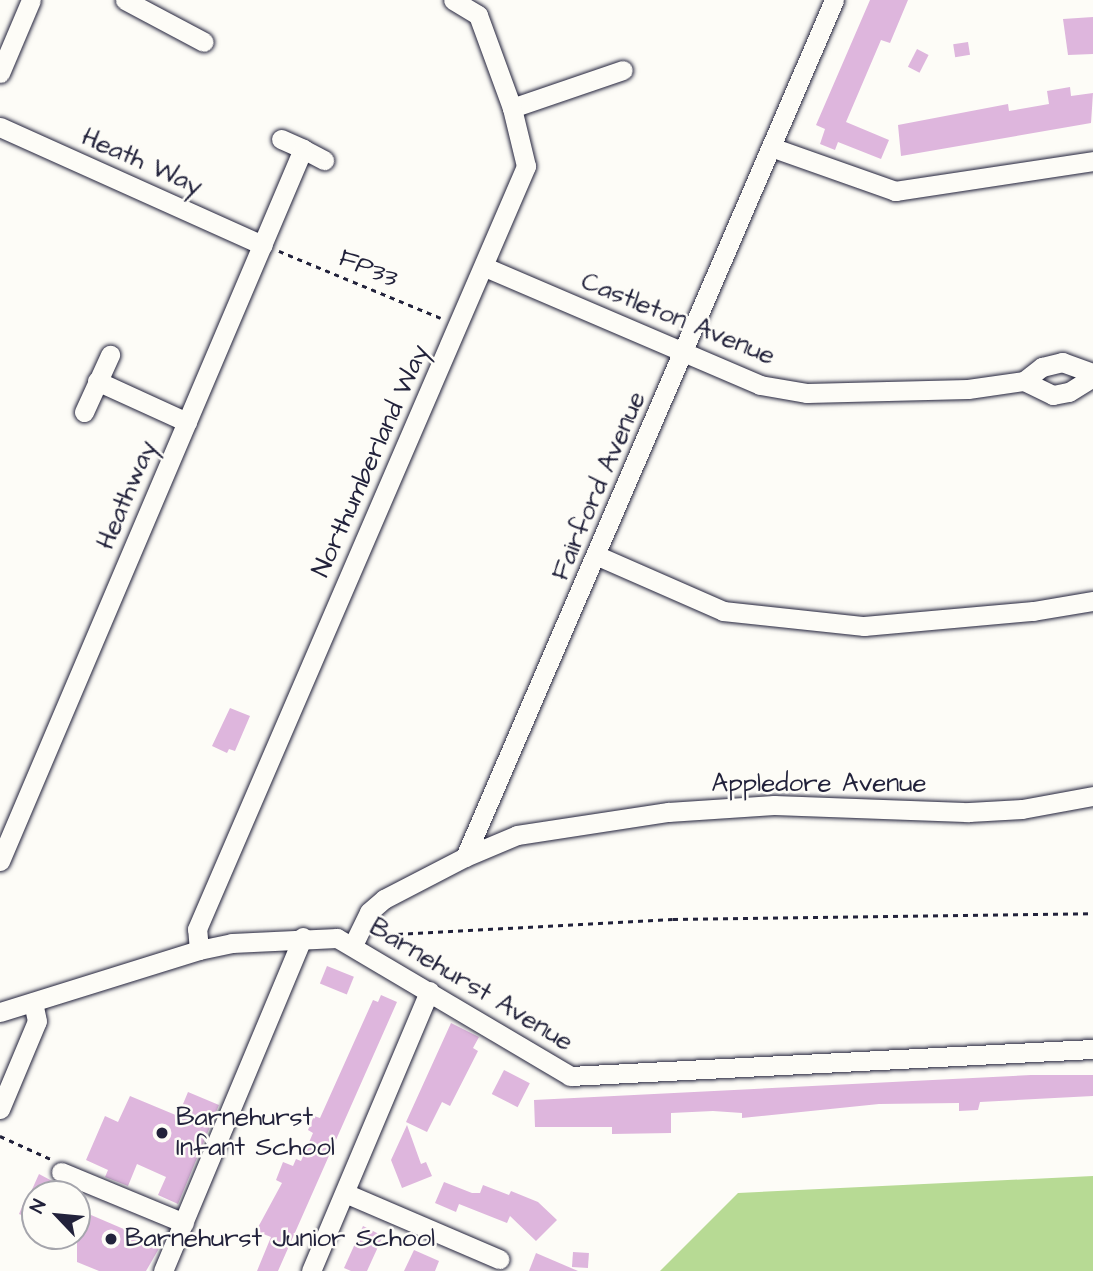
<!DOCTYPE html>
<html>
<head>
<meta charset="utf-8">
<style>
	body { margin:0 }
	#map { position:relative; width:1093px; height:1271px; overflow:hidden; background:#fdfcf7; font-family:"Architects Daughter",sans-serif }
	div>[style] { position:absolute }
	[style*='--x'] { left:calc(var(--x)*1px); top:calc(var(--y)*1px); width:calc(var(--w)*1px); rotate:calc(var(--a)*1deg) }
	.green>* { inset:0; background:#b7da94 }
	.building>* { inset:0; background:#deb6dd; transform-origin:0 0 }
	.path>* { height:2.5px; margin-top:-1.25px; transform-origin:0; background:repeating-linear-gradient(90deg,#22223b 0 5px,transparent 0 10px) }
	.roads { filter:drop-shadow(0 0 2px #22223b) drop-shadow(0 0 2px #22223b) }
	.minor>* { height:19px; margin:-9.5px; padding:0 9.5px; transform-origin:9.5px; border-radius:9.5px; background:#fdfcf7 }
	.dots>* { width:19px; height:19px; translate:-50% -50%; box-sizing:border-box; border:4px solid #fdfcf7; border-radius:50% }
	span { translate:-50% -50%; white-space:nowrap; text-align:center; line-height:1.15; -webkit-text-stroke:5px #fdfcf7; paint-order:stroke }
	.street-label { font-size:26px; color:#22223b }
	.poi-label { font-size:26px; color:#22223b }
	.left { translate:0 -50%; text-align:left }
	.north { position:absolute; left:21px; top:1180px; width:70px; height:70px; box-sizing:border-box; background:#fdfcf7; border:2px solid #a5a5ac; border-radius:50%; rotate:296deg; font-size:19px; font-weight:700; line-height:28px; text-align:center; color:#22223b }
	.north::after { content:''; display:block; margin:auto; width:24px; height:32px; background:#22223b; clip-path:polygon(50% 0,100% 100%,50% 72%,0 100%) }
</style>
</head>
<body>
<div id="map">
	<div class="green">
		<i style="clip-path:polygon(1093px 1176px,1093px 1271px,660px 1271px,738px 1193px)"></i>
	</div>
	<div class="building">
		<i style="clip-path:polygon(870px 0,908px 0,890px 43px,881px 40px,846px 122px,889px 140px,881px 159px,838px 142px,835px 150px,820px 144px,825px 129px,816px 125px)"></i>
		<i style="clip-path:polygon(1093px 17px,1093px 54px,1068px 55px,1063px 19px)"></i>
		<i style="left:968px;top:42px;width:13px;height:15px;rotate:81deg"></i>
		<i style="left:917px;top:49px;width:13px;height:20px;rotate:27deg"></i>
		<i style="clip-path:polygon(1070px 87px,1071px 96px,1093px 93px,1091px 123px,901px 156px,898px 125px,1008px 104px,1009px 111px,1049px 104px,1047px 91px)"></i>
		<i style="clip-path:polygon(230px 708px,250px 716px,235px 751px,229px 749px,227px 753px,212px 746px)"></i>
		<i style="left:327px;top:966px;width:29px;height:19px;rotate:22deg"></i>
		<i style="clip-path:polygon(381px 995px,397px 1002px,278px 1271px,257px 1271px,271px 1237px,256px 1231px,282px 1183px,276px 1180px,283px 1162px,293px 1166px,296px 1159px,301px 1161px,313px 1133px,308px 1130px,314px 1116px,320px 1118px,373px 1000px,378px 1002px)"></i>
		<i style="clip-path:polygon(451px 1023px,479px 1037px,473px 1048px,478px 1051px,450px 1106px,442px 1102px,427px 1132px,406px 1122px)"></i>
		<i style="left:504px;top:1070px;width:29px;height:27px;rotate:27deg"></i>
		<i style="clip-path:polygon(1031px 1075px,1093px 1075px,1093px 1096px,980px 1102px,978px 1110px,959px 1111px,959px 1103px,879px 1104px,742px 1118px,742px 1113px,713px 1111px,671px 1113px,671px 1133px,612px 1134px,612px 1127px,535px 1127px,534px 1100px)"></i>
		<i style="clip-path:polygon(188px 1092px,219px 1105px,178px 1204px,158px 1195px,166px 1177px,137px 1164px,128px 1186px,105px 1177px,108px 1170px,86px 1160px,105px 1116px,118px 1122px,130px 1096px,178px 1116px)"></i>
		<i style="clip-path:polygon(407px 1125px,421px 1164px,426px 1162px,432px 1176px,402px 1188px,391px 1160px)"></i>
		<i style="clip-path:polygon(39px 1174px,54px 1182px,49px 1194px,30px 1194px)"></i>
		<i style="clip-path:polygon(444px 1182px,472px 1193px,480px 1193px,483px 1185px,509px 1195px,511px 1191px,538px 1202px,557px 1220px,536px 1241px,510px 1216px,507px 1223px,459px 1204px,456px 1212px,435px 1203px)"></i>
		<i style="clip-path:polygon(24px 1202px,35px 1207px,35px 1221px,19px 1214px)"></i>
		<i style="clip-path:polygon(77px 1209px,161px 1245px,146px 1271px,99px 1271px,77px 1262px)"></i>
		<i style="clip-path:polygon(363px 1226px,383px 1236px,367px 1271px,351px 1271px,344px 1268px)"></i>
		<i style="clip-path:polygon(414px 1250px,439px 1261px,435px 1271px,404px 1271px)"></i>
		<i style="left:573px;top:1252px;width:16px;height:15px;rotate:4deg"></i>
		<i style="clip-path:polygon(536px 1253px,578px 1271px,529px 1271px)"></i>
	</div>
	<div class="path">
		<i style="--x:279;--y:251;--w:175;--a:22.5"></i>
		<i style="--x:378;--y:935;--w:295;--a:-3.1"></i>
		<i style="--x:673;--y:919;--w:420;--a:-0.8"></i>
		<i style="--x:0;--y:1136;--w:56;--a:24.3"></i>
	</div>
	<div class="roads">
		<div class="minor">
			<i style="--x:125;--y:0;--w:89;--a:28"></i>
			<i style="--x:0;--y:73;--w:79;--a:-67"></i>
			<i style="--x:512;--y:108;--w:117;--a:-18.9"></i>
			<i style="--x:0;--y:127;--w:288;--a:24.2"></i>
			<i style="--x:281;--y:139;--w:24;--a:24"></i>
			<i style="--x:771;--y:147;--w:132;--a:19.5"></i>
			<i style="--x:895;--y:191;--w:200;--a:-8.6"></i>
			<i style="--x:485;--y:267;--w:299;--a:23.2"></i>
			<i style="--x:760;--y:385;--w:48;--a:9.7"></i>
			<i style="--x:807;--y:393;--w:161;--a:-1.4"></i>
			<i style="--x:968;--y:389;--w:57;--a:-8.1"></i>
			<i style="--x:1024;--y:381;--w:23;--a:-38"></i>
			<i style="--x:1042;--y:367;--w:21;--a:-14"></i>
			<i style="--x:1062;--y:362;--w:33;--a:20"></i>
			<i style="--x:97;--y:381;--w:99;--a:24.5"></i>
			<i style="--x:1024;--y:381;--w:32;--a:26"></i>
			<i style="--x:1053;--y:395;--w:16;--a:-11"></i>
			<i style="--x:1069;--y:392;--w:28;--a:-32"></i>
			<i style="--x:84;--y:412;--w:63;--a:-65.5"></i>
			<i style="--x:598;--y:556;--w:137;--a:23.7"></i>
			<i style="--x:723;--y:611;--w:142;--a:6.1"></i>
			<i style="--x:864;--y:626;--w:170;--a:-5.1"></i>
			<i style="--x:1033;--y:611;--w:61;--a:-9.5"></i>
			<i style="--x:465;--y:857;--w:56;--a:-22.9"></i>
			<i style="--x:517;--y:835;--w:153;--a:-8.7"></i>
			<i style="--x:668;--y:812;--w:106;--a:-3.8"></i>
			<i style="--x:774;--y:805;--w:195;--a:2.1"></i>
			<i style="--x:969;--y:812;--w:53;--a:-3.2"></i>
			<i style="--x:1022;--y:809;--w:72;--a:-10.4"></i>
			<i style="--x:0;--y:861;--w:774;--a:-66.95"></i>
			<i style="--x:303;--y:149;--w:24;--a:28"></i>
			<i style="--x:354;--y:943;--w:34;--a:-64"></i>
			<i style="--x:369;--y:912;--w:20;--a:-41"></i>
			<i style="--x:384;--y:899;--w:91;--a:-27.4"></i>
			<i style="--x:465;--y:857;--w:933;--a:-66.7"></i>
			<i style="--x:199;--y:950;--w:21;--a:-95"></i>
			<i style="--x:197;--y:929;--w:831;--a:-66.67"></i>
			<i style="--x:526;--y:166;--w:60;--a:-103.6"></i>
			<i style="--x:512;--y:108;--w:99;--a:-110.1"></i>
			<i style="--x:478;--y:15;--w:29;--a:-149"></i>
			<i style="--x:0;--y:1012;--w:208;--a:-17.3"></i>
			<i style="--x:199;--y:950;--w:34;--a:-12"></i>
			<i style="--x:232;--y:943;--w:105;--a:-2.7"></i>
			<i style="--x:337;--y:938;--w:271;--a:30.6"></i>
			<i style="--x:570;--y:1076;--w:524;--a:-2.96"></i>
			<i style="--x:0;--y:1109;--w:95;--a:-67.2"></i>
			<i style="--x:37;--y:1021;--w:19;--a:-102"></i>
			<i style="--x:61;--y:1172;--w:133;--a:22.5"></i>
			<i style="--x:345;--y:1193;--w:168;--a:23.2"></i>
			<i style="--x:163;--y:1271;--w:362;--a:-67.3"></i>
			<i style="--x:311;--y:1271;--w:304;--a:-67.1"></i>
		</div>
	</div>
	<div class="dots">
		<i style="left:162px;top:1133px;background:#22223b"></i>
		<i style="left:111px;top:1239px;background:#22223b"></i>
	</div>
	<div class="street-label">
		<span style="left:142px;top:162px;rotate:24deg">Heath Way</span>
		<span style="left:368px;top:269px;rotate:23deg">FP33</span>
		<span style="left:678px;top:319px;rotate:22deg">Castleton Avenue</span>
		<span style="left:371px;top:461px;rotate:-66deg">Northumberland Way</span>
		<span style="left:599px;top:486px;rotate:-67deg">Fairford Avenue</span>
		<span style="left:127px;top:495px;rotate:-67deg">Heathway</span>
		<span style="left:819px;top:784px">Appledore Avenue</span>
		<span style="left:471px;top:985px;rotate:31deg">Barnehurst Avenue</span>
	</div>
	<div class="poi-label">
		<span class="left" style="left:176px;top:1133px">Barnehurst<br>Infant School</span>
		<span class="left" style="left:125px;top:1239px">Barnehurst Junior School</span>
	</div>
	<div class="north">N</div>
</div>
</body>
</html>
